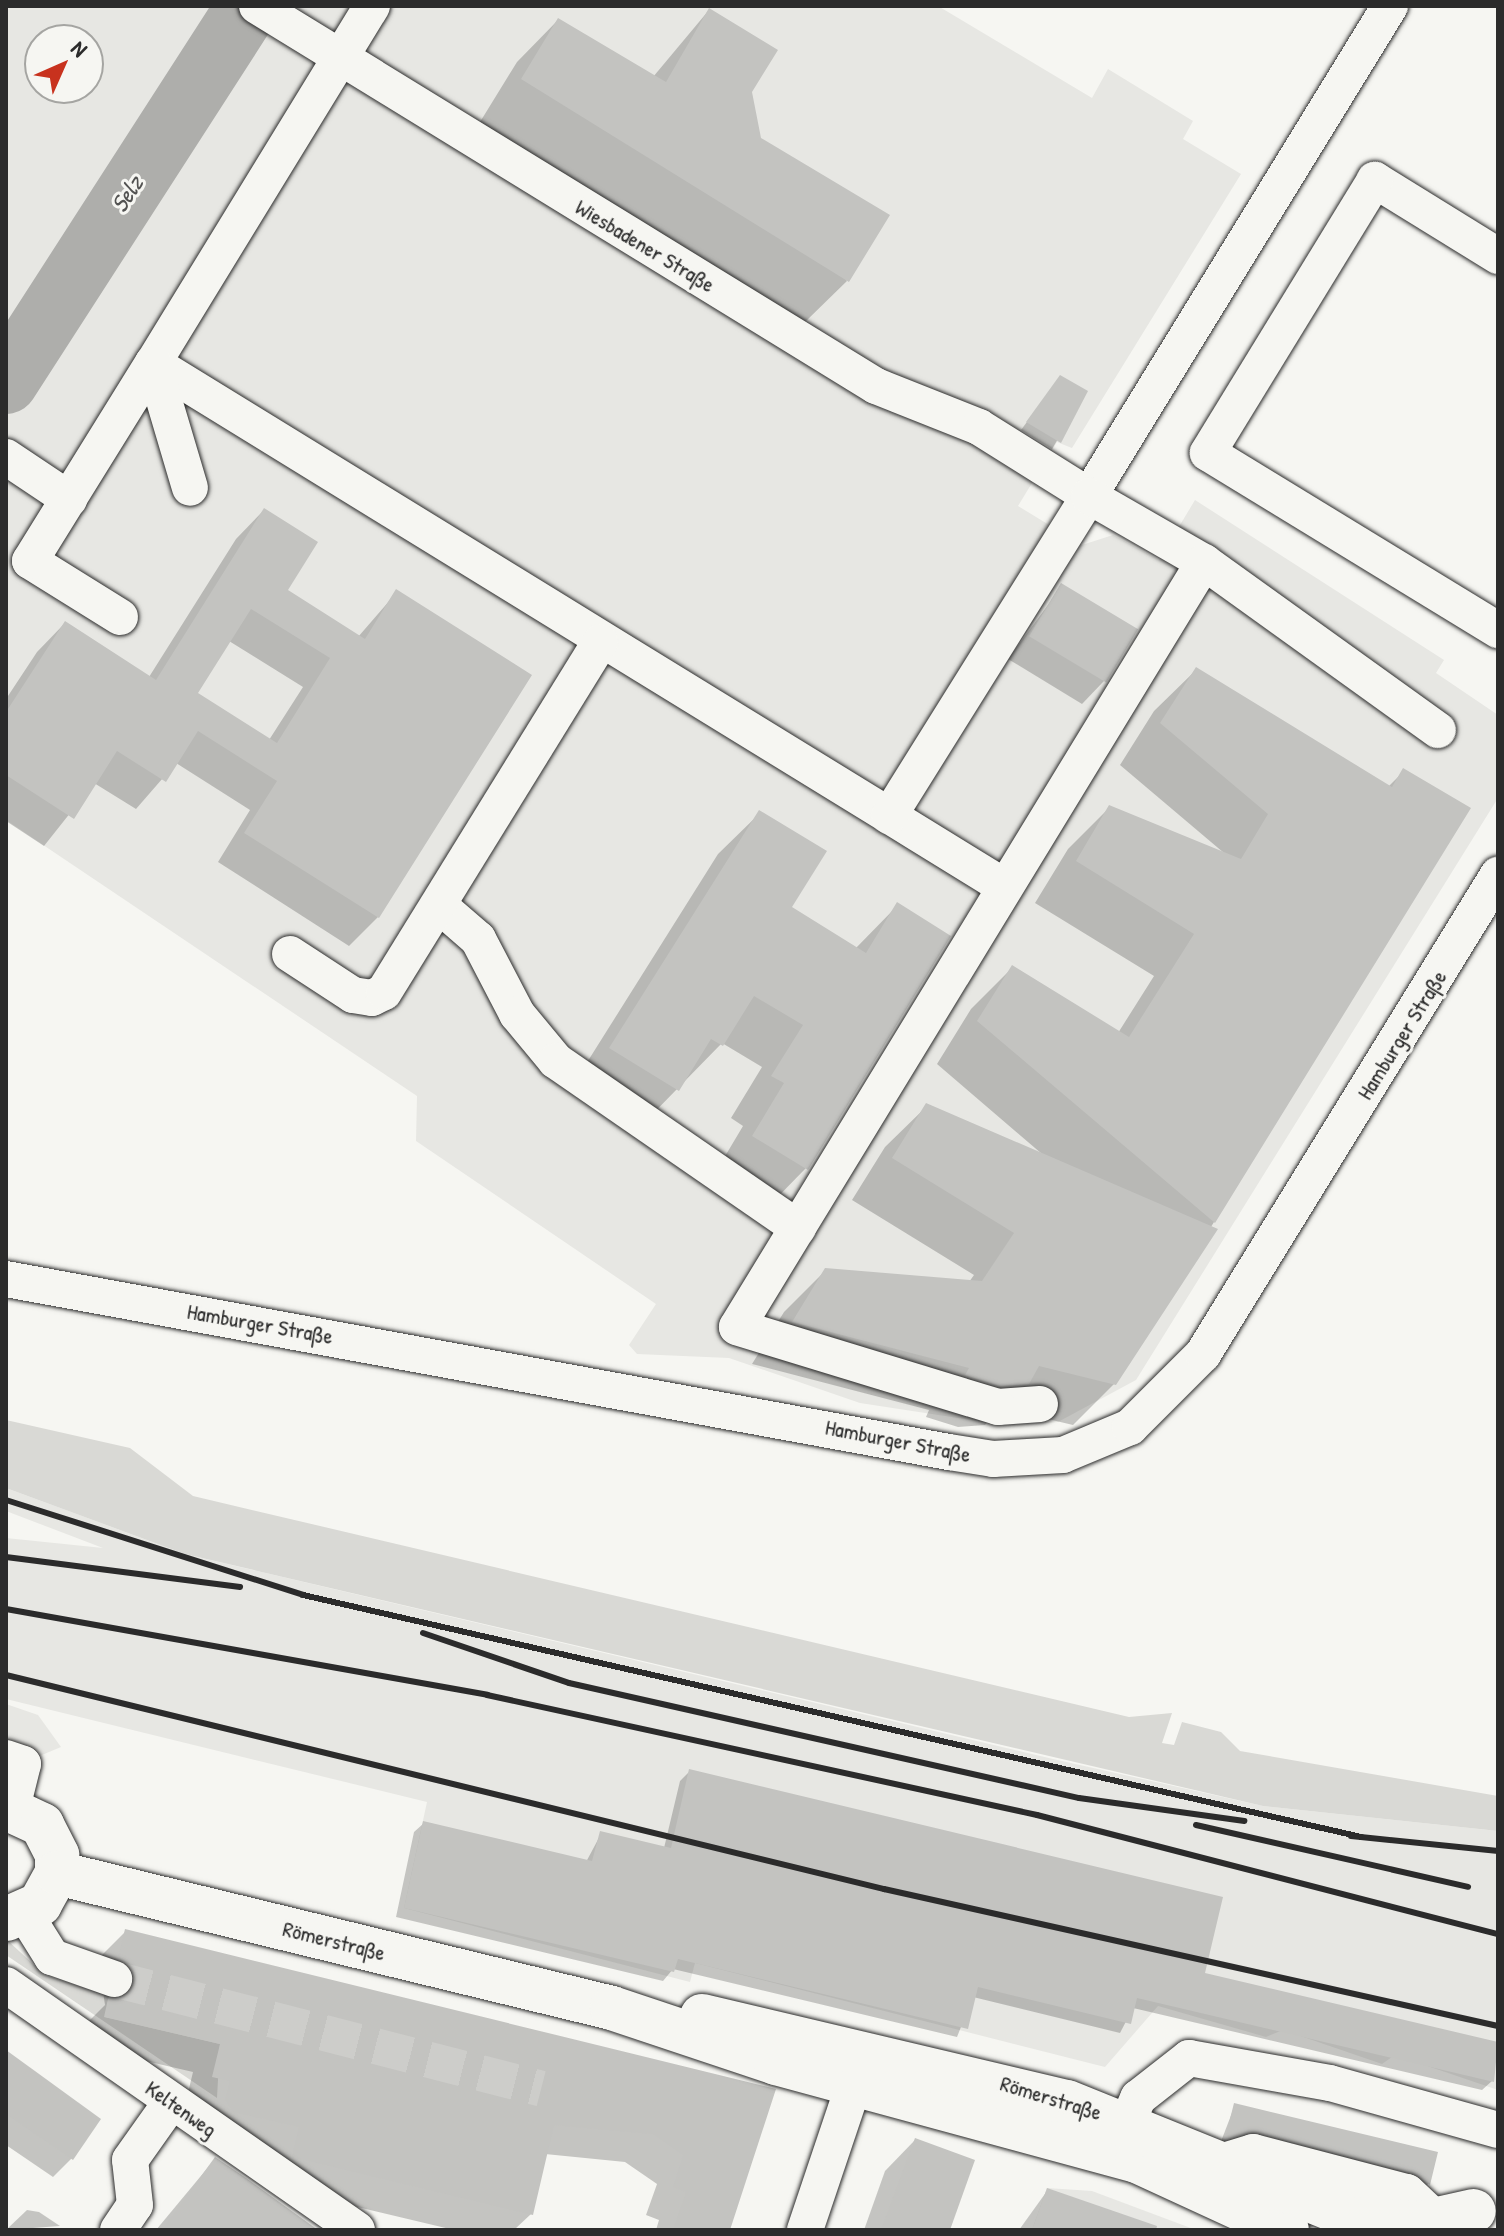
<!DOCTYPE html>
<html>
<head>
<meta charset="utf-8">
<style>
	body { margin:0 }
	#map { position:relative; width:1504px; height:2236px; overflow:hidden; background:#f6f6f2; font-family:"Patrick Hand",sans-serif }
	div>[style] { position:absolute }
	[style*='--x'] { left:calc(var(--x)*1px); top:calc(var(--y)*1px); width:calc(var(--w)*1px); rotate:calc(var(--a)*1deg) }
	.built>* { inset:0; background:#e7e7e3 }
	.green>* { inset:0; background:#d9d9d5 }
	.shadow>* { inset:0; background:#0003 }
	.river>* { height:64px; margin:-32px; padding:0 32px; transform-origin:32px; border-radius:32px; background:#aeaeab }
	.building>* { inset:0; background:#c3c3c0; transform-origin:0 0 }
	.minor-tunnel>* { height:36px; margin-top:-18px; transform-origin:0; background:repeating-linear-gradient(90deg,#cdcdca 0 36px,transparent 0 54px) }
	.roads { filter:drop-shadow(0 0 2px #2b2b2b) drop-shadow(0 0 2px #2b2b2b) }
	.minor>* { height:36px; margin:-18px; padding:0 18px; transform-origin:18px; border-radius:18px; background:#f6f6f2 }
	.major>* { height:44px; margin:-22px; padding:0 22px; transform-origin:22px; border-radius:22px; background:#f6f6f2 }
	.rail>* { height:6px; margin:-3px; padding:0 3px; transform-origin:3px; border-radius:3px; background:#2b2b2b }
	span { translate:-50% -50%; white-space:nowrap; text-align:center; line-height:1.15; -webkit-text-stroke:6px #f6f6f2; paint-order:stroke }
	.street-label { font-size:22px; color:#2b2b2b }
	.water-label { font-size:24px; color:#525251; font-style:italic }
	.frame { position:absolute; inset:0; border:8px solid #2b2b2b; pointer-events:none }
	.north { position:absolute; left:24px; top:24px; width:80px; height:80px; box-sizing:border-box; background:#f6f6f2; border:2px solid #a5a5a2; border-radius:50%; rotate:45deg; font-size:22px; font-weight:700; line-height:32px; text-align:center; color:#2b2b2b }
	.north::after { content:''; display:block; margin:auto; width:28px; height:36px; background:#c8321e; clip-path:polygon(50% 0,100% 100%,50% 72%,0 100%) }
</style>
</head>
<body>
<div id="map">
	<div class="built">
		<i style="clip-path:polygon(evenodd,6px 6px,938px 6px,1092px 98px,1108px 69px,1193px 121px,1183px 139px,1241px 174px,1072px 448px,1057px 442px,1018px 506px,1082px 545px,1113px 535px,1159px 560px,1195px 500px,1444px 660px,1436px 673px,1498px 715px,1498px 798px,1136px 1380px,1058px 1422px,1010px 1426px,860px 1403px,729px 1358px,637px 1354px,629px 1345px,656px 1304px,416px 1141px,417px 1096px,6px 820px,6px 6px,40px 40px,88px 40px,88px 88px,40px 88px,40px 40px)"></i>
		<i style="clip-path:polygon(6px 1488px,185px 1554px,1053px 1759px,1263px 1806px,1498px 1831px,1498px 2090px,1395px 2055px,1382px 2064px,1283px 2030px,1266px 2037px,1158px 2006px,1105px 2067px,695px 1963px,690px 1982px,404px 1908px,427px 1802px,6px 1699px,6px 1538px,103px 1548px,6px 1511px)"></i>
		<i style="clip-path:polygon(6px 1704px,38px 1715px,61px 1747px,6px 1770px)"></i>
		<i style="clip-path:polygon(1047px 2188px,1092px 2191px,1196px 2230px,1032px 2230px)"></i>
	</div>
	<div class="green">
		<i style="clip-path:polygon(6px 1420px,130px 1448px,193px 1496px,1129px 1717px,1172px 1713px,1162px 1743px,1174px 1745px,1182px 1722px,1221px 1732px,1240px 1751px,1498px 1796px,1498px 1831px,1263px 1806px,185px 1554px,6px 1488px)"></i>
		<i style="clip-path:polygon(6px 1939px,45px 1975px,109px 1996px,105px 2017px,220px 2044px,217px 2098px,6px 1955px)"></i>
	</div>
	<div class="shadow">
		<i style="clip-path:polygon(709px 10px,750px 92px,759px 140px,847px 281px,805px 322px,480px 122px,517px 62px,558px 20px,653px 77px)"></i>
		<i style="clip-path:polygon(1060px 377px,1086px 392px,1052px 449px,1021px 430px)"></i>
		<i style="clip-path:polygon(evenodd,264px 510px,285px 591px,358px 637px,397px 592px,378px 917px,349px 946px,218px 862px,250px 810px,176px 763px,136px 809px,94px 783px,44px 846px,6px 821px,6px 699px,37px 652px,65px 623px,149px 677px,236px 539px,264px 510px,229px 641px,303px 687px,269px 740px,196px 694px,229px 641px)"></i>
		<i style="clip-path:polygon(1062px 586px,1104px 681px,1082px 704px,1008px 659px)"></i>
		<i style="clip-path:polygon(1196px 670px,1388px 787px,1404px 771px,1468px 809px,1115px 1383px,1073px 1425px,1001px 1408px,985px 1425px,958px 1427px,926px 1417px,929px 1410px,752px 1364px,784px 1312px,826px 1270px,969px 1282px,974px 1275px,852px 1200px,885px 1147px,927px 1106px,1042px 1154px,937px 1064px,971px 1009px,1012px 968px,1118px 1033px,1154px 976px,1035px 903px,1068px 849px,1110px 807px,1224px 853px,1120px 765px,1154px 711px)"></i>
		<i style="clip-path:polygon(760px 813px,790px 908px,855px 949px,898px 905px,806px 1168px,765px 1210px,712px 1178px,743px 1126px,731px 1118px,762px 1067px,722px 1043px,636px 1131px,569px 1091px,718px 854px)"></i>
		<i style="clip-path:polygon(689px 1772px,1202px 1974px,1498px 2044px,1492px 2081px,1482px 2090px,1133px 2008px,1120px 2033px,973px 1997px,957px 2037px,673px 1969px,663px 1981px,396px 1917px,414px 1832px,424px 1823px,586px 1862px,601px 1834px,664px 1848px,680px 1781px)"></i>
		<i style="clip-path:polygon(126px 1931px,774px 2090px,728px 2230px,656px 2230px,659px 2220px,646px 2215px,657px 2184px,625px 2162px,545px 2154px,531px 2214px,514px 2230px,454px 2230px,265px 2185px,185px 2105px,193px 2072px,77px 2045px,81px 2029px,105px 2005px,98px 1959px)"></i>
		<i style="clip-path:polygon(6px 2052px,72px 2158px,53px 2177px,6px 2145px)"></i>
		<i style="clip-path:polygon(1235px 2105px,1436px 2153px,1428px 2184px,1422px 2191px,1220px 2144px)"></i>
		<i style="clip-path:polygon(915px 2140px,946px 2230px,864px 2230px,885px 2171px)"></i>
		<i style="clip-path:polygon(215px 2159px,313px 2230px,156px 2230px)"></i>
		<i style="clip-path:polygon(1047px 2191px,1159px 2230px,1019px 2230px)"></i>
		<i style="clip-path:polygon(27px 2210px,39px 2212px,60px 2226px,6px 2230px)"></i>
	</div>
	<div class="river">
		<i style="--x:6;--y:382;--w:447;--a:-57.2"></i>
	</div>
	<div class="building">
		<i style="clip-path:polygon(709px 8px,778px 50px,752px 92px,761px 138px,890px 215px,849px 282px,521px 79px,558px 18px,666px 82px)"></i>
		<i style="clip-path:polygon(1060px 375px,1088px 391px,1061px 443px,1026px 422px)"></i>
		<i style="clip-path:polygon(evenodd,264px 508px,318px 542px,288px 590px,365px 639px,396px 589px,532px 675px,379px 918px,244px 833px,277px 781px,198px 731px,166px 782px,117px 751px,74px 819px,6px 775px,6px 712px,65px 621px,156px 680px,264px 508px,251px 609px,330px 658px,277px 743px,198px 693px,251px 609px)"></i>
		<i style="left:1061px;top:583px;width:90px;height:62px;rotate:31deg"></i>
		<i style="clip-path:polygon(1196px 667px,1392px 787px,1403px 768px,1471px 808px,1215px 1223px,977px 1021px,1012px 965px,1129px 1037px,1194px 934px,1076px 861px,1109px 805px,1241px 859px,1268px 814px,1160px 723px)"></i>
		<i style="clip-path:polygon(759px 810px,827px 851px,792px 907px,866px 953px,897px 902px,951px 936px,808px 1170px,752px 1136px,784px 1083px,771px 1076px,803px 1025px,754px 996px,723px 1046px,711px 1039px,679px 1091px,609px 1048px)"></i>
		<i style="clip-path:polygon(926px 1103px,1218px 1229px,1116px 1385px,1039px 1366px,1029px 1384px,1000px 1386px,965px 1375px,969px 1368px,792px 1322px,825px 1268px,982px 1281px,1014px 1233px,892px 1158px)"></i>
		<i style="clip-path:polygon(689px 1769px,1223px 1897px,1205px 1973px,1498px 2042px,1494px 2082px,1137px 1998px,1131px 2024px,978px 1987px,968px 2029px,678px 1959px,674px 1972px,404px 1908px,423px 1821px,592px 1861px,600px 1831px,671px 1848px)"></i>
		<i style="clip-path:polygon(125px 1929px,776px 2089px,730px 2230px,673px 2230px,686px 2192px,673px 2187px,683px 2155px,653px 2134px,554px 2125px,533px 2215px,292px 2157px,299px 2127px,233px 2112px,225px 2099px,230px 2081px,212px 2077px,220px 2044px,104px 2017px,108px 1999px,127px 1995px,134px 1985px,130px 1966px,118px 1958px)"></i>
		<i style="clip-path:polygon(6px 2050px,101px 2119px,73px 2160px,6px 2114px)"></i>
		<i style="clip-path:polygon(1234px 2103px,1438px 2152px,1430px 2185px,1412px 2172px,1258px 2132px,1225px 2139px)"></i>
		<i style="clip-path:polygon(915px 2138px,975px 2160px,950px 2230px,881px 2230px)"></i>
		<i style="clip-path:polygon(215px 2157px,246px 2178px,318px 2230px,162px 2230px)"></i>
		<i style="clip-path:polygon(1047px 2188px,1157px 2226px,1156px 2230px,1032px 2230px)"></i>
	</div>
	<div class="minor-tunnel">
		<i style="--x:114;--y:1979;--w:441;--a:14.4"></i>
	</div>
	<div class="roads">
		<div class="minor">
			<i style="--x:257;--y:6;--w:726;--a:31.55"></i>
			<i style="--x:876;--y:386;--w:111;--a:21.7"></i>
			<i style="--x:979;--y:427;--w:130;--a:32.1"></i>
			<i style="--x:1089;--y:496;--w:575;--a:-58.44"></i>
			<i style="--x:372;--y:6;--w:419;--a:121.5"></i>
			<i style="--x:153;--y:363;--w:1000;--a:31.59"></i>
			<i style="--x:1498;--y:256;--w:145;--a:-148.3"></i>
			<i style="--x:1375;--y:180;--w:320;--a:121.5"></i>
			<i style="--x:1208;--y:453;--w:340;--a:31.4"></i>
			<i style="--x:6;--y:457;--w:76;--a:33.7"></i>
			<i style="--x:120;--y:617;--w:106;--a:-148.1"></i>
			<i style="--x:30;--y:561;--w:233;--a:-58.2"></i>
			<i style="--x:153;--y:363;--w:130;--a:73.5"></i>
			<i style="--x:889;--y:816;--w:377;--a:-58"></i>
			<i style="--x:1089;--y:496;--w:133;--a:29.9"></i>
			<i style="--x:1204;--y:562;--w:288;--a:35.7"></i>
			<i style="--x:441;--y:907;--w:49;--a:40.9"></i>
			<i style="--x:478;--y:939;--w:85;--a:62.5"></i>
			<i style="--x:517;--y:1014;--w:61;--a:50.3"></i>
			<i style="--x:556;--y:1061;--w:294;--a:34.6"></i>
			<i style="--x:290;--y:954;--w:75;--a:33.1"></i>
			<i style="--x:353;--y:995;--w:19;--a:9"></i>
			<i style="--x:372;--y:998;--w:13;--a:-27"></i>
			<i style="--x:384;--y:992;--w:411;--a:-58.3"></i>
			<i style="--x:6;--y:1279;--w:959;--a:10.4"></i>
			<i style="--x:949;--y:1452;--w:45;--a:9"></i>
			<i style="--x:993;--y:1459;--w:70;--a:-3.3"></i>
			<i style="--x:1063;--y:1455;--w:73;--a:-22.7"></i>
			<i style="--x:1130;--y:1427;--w:103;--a:-45"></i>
			<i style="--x:1203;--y:1354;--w:563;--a:-58.37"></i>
			<i style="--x:1040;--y:1404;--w:42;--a:175.9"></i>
			<i style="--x:998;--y:1407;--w:273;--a:-163"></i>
			<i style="--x:737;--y:1327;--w:896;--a:-58.6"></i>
			<i style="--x:6;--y:1758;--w:18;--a:19"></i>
			<i style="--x:23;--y:1764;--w:45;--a:104"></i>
			<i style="--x:25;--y:1914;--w:51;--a:57.9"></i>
			<i style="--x:52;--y:1957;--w:66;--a:19.5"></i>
			<i style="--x:6;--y:1985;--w:428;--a:34.9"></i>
			<i style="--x:1115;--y:2151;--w:58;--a:-66.5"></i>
			<i style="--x:1138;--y:2098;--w:65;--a:-38.1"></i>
			<i style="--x:1189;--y:2058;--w:143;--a:10.1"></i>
			<i style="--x:1330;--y:2083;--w:174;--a:15.6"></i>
			<i style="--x:1214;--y:2164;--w:41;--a:-17.1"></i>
			<i style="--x:1253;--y:2152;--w:159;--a:14.6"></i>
			<i style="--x:1407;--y:2192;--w:42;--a:43.1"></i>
			<i style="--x:118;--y:2230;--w:30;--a:-56"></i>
			<i style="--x:135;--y:2205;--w:45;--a:-96.3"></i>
			<i style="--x:130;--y:2160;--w:71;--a:-54.7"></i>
			<i style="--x:805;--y:2230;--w:154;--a:-71.4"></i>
		</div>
		<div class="major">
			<i style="--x:6;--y:1808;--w:40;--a:25"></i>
			<i style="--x:42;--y:1825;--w:34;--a:63"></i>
			<i style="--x:57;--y:1855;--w:18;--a:90"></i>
			<i style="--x:57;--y:1873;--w:35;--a:119"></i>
			<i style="--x:40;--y:1904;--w:37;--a:156"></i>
			<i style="--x:57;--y:1873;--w:571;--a:13.67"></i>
			<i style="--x:612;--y:2008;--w:173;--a:18.5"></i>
			<i style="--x:776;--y:2063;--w:374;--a:15.2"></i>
			<i style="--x:1137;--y:2161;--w:165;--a:24.7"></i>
			<i style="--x:702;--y:2016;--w:375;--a:13.3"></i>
			<i style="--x:1067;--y:2102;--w:312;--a:22"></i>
			<i style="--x:1356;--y:2219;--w:64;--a:3.6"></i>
			<i style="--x:1420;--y:2223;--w:55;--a:-12.5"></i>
		</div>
	</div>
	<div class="rail">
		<i style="--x:6;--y:1500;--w:312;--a:17.7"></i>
		<i style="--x:303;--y:1595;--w:1085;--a:12.88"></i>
		<i style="--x:6;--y:1557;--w:236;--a:7.3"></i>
		<i style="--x:6;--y:1609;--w:489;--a:10.1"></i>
		<i style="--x:487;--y:1695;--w:563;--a:12.31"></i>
		<i style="--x:1037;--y:1815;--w:476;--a:14.5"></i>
		<i style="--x:423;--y:1633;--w:154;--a:18.9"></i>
		<i style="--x:569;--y:1683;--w:523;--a:12.71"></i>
		<i style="--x:1079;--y:1798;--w:167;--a:7.9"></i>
		<i style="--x:6;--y:1675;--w:904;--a:13.7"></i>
		<i style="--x:884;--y:1889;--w:629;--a:12.58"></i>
		<i style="--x:1196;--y:1825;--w:279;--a:12.8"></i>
		<i style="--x:1351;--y:1836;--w:148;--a:5.8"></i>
	</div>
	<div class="street-label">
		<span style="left:645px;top:246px;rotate:31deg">Wiesbadener Straße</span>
		<span style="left:1402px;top:1035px;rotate:-58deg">Hamburger Straße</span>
		<span style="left:260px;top:1324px;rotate:10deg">Hamburger Straße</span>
		<span style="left:898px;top:1441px;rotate:11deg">Hamburger Straße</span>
		<span style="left:334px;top:1941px;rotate:14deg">Römerstraße</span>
		<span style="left:1051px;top:2098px;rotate:17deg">Römerstraße</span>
		<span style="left:181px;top:2109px;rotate:35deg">Keltenweg</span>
	</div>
	<div class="water-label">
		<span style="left:127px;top:194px;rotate:-57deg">Selz</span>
	</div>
	<div class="frame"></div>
	<div class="north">N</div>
</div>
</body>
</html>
